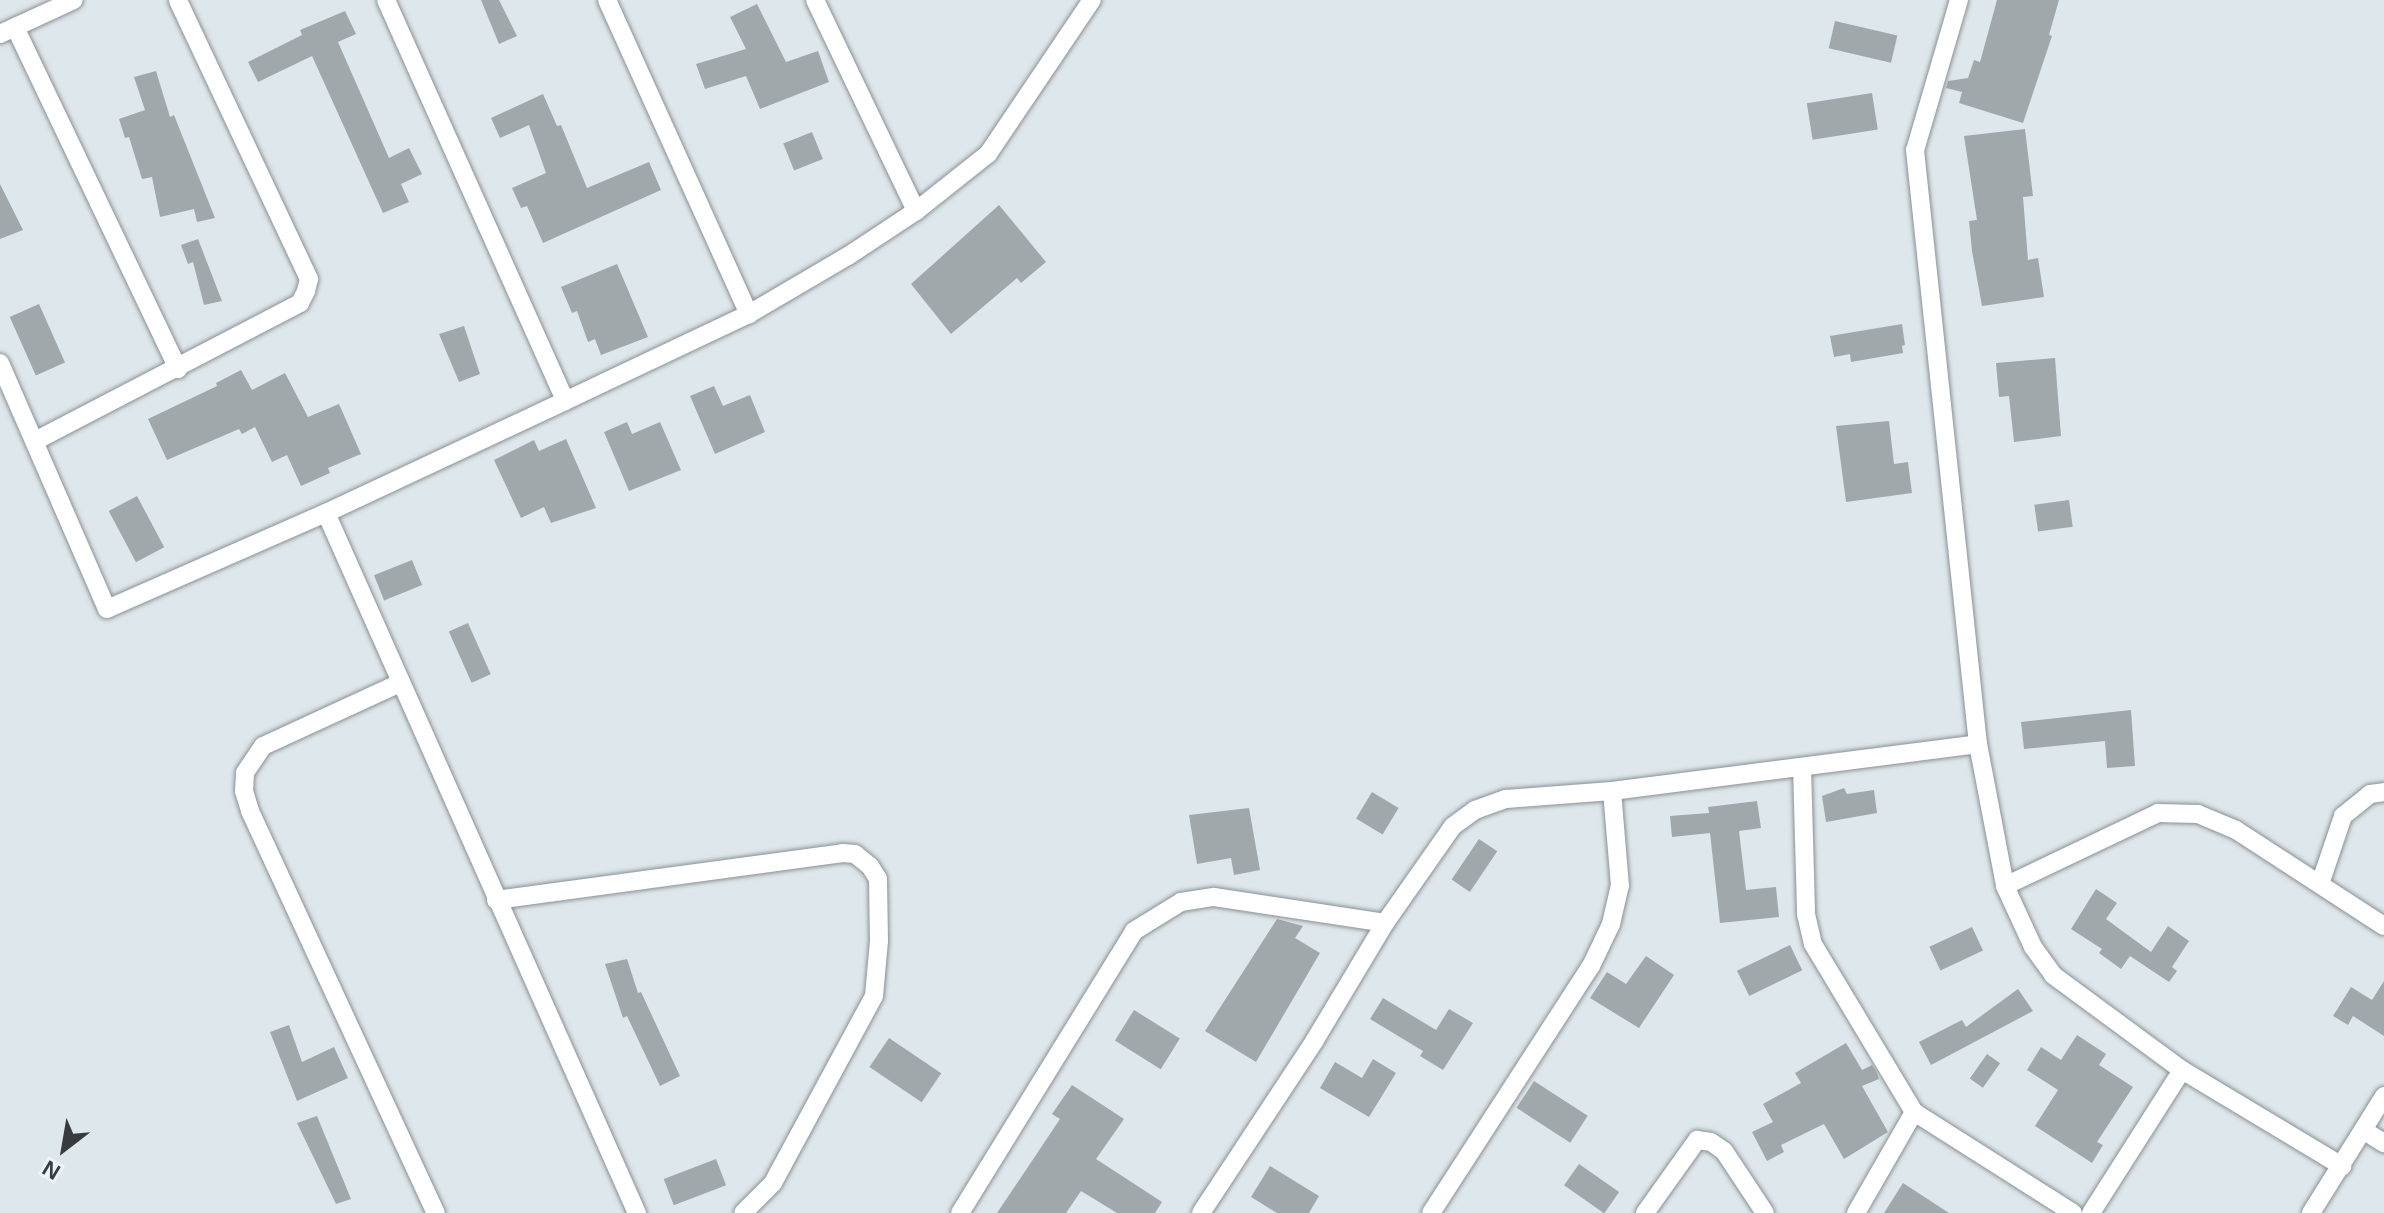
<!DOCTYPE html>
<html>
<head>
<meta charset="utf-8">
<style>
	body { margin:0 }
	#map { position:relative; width:2384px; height:1213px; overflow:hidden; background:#dee7eb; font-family:Helvetica,sans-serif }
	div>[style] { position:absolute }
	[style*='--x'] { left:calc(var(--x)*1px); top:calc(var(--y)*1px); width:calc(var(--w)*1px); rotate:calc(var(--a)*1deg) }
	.building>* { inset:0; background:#a0a8ac; transform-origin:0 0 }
	.roads { filter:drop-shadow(0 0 2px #899195) drop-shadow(0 0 2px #899195) }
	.street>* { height:18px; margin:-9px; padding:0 9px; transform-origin:9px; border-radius:9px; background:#fff }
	span { translate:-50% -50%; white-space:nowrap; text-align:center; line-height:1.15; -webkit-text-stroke:6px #ebf4f8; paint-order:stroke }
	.north { position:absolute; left:24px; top:1109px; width:80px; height:80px; -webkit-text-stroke:6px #ebf4f8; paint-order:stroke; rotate:211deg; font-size:22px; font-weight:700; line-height:32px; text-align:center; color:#383b3d }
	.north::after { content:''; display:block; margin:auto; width:28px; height:36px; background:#383b3d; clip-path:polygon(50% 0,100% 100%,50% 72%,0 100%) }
</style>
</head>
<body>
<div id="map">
	<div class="building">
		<i style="clip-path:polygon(481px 0,499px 0,517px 36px,499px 44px)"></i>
		<i style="clip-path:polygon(1997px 0,2059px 0,2049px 35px,2052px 36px,2023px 123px,1959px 103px,1962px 92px,1946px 88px,1948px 81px,1968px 78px,1974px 60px,1980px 62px)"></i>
		<i style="clip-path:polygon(757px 4px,786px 62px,818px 51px,829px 82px,760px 109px,746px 76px,705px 89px,696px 64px,746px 49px,730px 17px)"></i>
		<i style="clip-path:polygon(345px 11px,356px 34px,338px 42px,389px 158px,409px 148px,422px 174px,401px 184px,409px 202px,383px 213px,312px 56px,258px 82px,248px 62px,302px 35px,300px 30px)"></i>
		<i style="left:1835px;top:21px;width:64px;height:28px;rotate:13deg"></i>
		<i style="clip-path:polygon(156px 71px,170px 117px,174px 115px,215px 218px,197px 222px,194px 209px,160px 217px,152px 177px,142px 179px,129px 137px,125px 138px,119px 119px,145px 110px,134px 77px)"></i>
		<i style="left:1872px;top:93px;width:37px;height:66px;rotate:81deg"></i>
		<i style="clip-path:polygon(543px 94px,557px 126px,561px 125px,587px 188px,649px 162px,661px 190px,543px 243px,527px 206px,521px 208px,512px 188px,546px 173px,529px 125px,500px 138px,491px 118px)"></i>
		<i style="clip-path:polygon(2025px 129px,2033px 196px,2023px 197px,2028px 260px,2038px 258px,2044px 297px,1982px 306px,1972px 251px,1969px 221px,1977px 220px,1964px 136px)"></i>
		<i style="left:812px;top:132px;width:29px;height:31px;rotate:68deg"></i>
		<i style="clip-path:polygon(0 184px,23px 230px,0 239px)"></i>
		<i style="clip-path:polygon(999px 205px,1046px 262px,1021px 283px,1017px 278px,951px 334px,911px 284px)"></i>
		<i style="clip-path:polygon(198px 239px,222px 301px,204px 305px,193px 262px,188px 264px,181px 245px)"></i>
		<i style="clip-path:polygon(617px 264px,648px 337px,601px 355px,595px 339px,588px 342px,577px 311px,572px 313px,561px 287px)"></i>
		<i style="left:39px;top:304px;width:64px;height:32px;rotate:66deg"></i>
		<i style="clip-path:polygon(1902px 324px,1905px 345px,1902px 346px,1903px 353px,1851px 362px,1850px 354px,1834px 357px,1830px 336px)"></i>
		<i style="clip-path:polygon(464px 326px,480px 374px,459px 382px,439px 334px)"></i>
		<i style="clip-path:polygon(2055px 358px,2061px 436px,2014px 442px,2009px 396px,1999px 397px,1996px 363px)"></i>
		<i style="clip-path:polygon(241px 370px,252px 390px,285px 373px,308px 417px,339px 404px,361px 454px,328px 468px,330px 473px,301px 486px,287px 455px,272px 462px,255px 427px,242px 434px,239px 429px,167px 460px,148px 419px,217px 386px,216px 383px)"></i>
		<i style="clip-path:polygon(714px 386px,723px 406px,750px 395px,765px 432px,715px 454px,690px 396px)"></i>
		<i style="clip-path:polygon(1889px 421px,1894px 464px,1908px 462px,1912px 493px,1846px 502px,1836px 426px)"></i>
		<i style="clip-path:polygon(627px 422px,632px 434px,660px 422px,681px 470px,629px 491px,604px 432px)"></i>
		<i style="clip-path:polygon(566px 439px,596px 508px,551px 523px,544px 507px,521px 518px,494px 460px,534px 440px,539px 451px)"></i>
		<i style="left:137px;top:496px;width:58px;height:32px;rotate:62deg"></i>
		<i style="left:2069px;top:500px;width:27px;height:35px;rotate:82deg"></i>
		<i style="left:412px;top:560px;width:27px;height:41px;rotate:68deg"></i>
		<i style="left:468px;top:623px;width:56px;height:21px;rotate:66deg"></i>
		<i style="clip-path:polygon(2131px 710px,2135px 766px,2107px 768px,2105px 741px,2024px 749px,2021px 722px)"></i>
		<i style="clip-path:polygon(1844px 788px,1847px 794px,1874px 790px,1877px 813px,1826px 822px,1822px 796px)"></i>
		<i style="left:1372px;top:792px;width:31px;height:31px;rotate:31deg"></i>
		<i style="clip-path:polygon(1757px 801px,1761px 828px,1739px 831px,1746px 890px,1776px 887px,1779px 917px,1720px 923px,1710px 833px,1672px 837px,1670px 816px,1709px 813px,1708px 807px)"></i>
		<i style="clip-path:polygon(1249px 808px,1260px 870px,1234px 875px,1231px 858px,1197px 864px,1189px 815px)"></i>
		<i style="left:1479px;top:839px;width:22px;height:49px;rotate:34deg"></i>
		<i style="clip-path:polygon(2096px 889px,2117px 903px,2106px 919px,2151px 952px,2168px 926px,2189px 941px,2172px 967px,2177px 971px,2169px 982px,2130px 956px,2121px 969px,2099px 953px,2102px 949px,2071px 929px)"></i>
		<i style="clip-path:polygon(1277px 919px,1303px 926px,1295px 938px,1320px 953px,1256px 1062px,1205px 1031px)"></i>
		<i style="left:1972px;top:927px;width:26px;height:47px;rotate:65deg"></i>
		<i style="left:1790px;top:945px;width:28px;height:59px;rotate:64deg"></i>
		<i style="clip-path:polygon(1646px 956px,1674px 975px,1639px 1028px,1590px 998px,1607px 972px,1626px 984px)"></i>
		<i style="clip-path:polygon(627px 959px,638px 993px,641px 992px,680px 1076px,660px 1086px,627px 1016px,623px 1018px,605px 964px)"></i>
		<i style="clip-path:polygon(2384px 981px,2384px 1036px,2353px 1016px,2348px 1025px,2333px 1016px,2351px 987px,2372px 1000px)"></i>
		<i style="clip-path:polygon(2018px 989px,2033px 1011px,1931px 1065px,1919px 1042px,1962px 1020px,1966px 1027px)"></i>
		<i style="clip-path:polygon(1383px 998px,1436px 1030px,1449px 1009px,1473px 1023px,1443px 1070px,1420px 1056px,1423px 1051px,1370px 1019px)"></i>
		<i style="left:1134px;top:1010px;width:54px;height:36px;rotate:32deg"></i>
		<i style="clip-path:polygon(289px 1025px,302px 1062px,334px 1047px,348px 1078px,297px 1101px,270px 1032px)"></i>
		<i style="clip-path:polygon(2077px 1035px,2106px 1054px,2099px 1065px,2133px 1087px,2097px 1142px,2103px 1145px,2092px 1163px,2035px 1126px,2058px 1090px,2027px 1070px,2041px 1047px,2061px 1060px)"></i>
		<i style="left:889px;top:1038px;width:63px;height:35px;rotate:34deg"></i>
		<i style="clip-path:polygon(1846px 1043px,1862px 1070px,1872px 1065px,1876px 1071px,1879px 1079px,1862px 1086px,1888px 1132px,1844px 1159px,1824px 1124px,1781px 1145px,1784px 1152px,1767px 1161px,1752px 1132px,1773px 1122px,1763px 1104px,1801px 1083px,1795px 1073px)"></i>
		<i style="left:1987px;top:1054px;width:16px;height:30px;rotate:35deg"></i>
		<i style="clip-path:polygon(1373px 1059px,1396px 1073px,1369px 1117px,1320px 1088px,1335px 1062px,1362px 1078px)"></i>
		<i style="left:1534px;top:1081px;width:64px;height:32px;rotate:33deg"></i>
		<i style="clip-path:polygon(1072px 1085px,1124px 1119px,1096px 1159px,1162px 1202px,1155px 1213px,1117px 1213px,1081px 1191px,1066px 1213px,997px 1213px,1060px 1119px,1052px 1114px)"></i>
		<i style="clip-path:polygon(317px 1116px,351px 1199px,336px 1204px,297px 1123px)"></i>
		<i style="left:716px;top:1159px;width:28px;height:56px;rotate:69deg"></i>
		<i style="left:1579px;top:1164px;width:49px;height:26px;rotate:35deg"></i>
		<i style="clip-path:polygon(1270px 1166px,1319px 1196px,1309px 1213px,1277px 1213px,1251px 1197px)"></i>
		<i style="clip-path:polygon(1903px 1183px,1949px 1213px,1884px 1213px)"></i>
	</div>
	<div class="roads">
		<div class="street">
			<i style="--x:386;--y:0;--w:439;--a:65.9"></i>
			<i style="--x:607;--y:0;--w:345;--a:65.7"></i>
			<i style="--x:815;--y:0;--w:234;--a:64.4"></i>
			<i style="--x:1959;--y:0;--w:156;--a:106.3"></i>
			<i style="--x:1915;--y:150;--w:597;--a:83.95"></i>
			<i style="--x:1978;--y:744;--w:145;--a:79.2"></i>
			<i style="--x:2005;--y:886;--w:67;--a:65.3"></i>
			<i style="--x:2033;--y:947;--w:34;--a:54"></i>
			<i style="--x:2053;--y:975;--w:160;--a:36.4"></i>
			<i style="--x:2182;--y:1070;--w:187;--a:31"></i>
			<i style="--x:15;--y:27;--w:379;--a:64.5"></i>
			<i style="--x:0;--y:34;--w:81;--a:-24.7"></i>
			<i style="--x:0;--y:363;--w:268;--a:66.5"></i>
			<i style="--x:107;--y:609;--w:239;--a:-23.7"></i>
			<i style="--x:326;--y:513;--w:264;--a:-25.1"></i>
			<i style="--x:565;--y:401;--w:204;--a:-25.3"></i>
			<i style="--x:749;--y:314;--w:115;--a:-30.4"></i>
			<i style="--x:848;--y:256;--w:82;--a:-33.5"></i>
			<i style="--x:916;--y:211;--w:92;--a:-38.4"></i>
			<i style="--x:988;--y:154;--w:186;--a:-56"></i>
			<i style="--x:35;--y:441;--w:299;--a:-27.5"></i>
			<i style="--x:300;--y:303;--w:13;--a:-63"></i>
			<i style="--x:306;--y:291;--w:12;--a:-76"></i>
			<i style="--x:309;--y:279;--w:308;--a:-115.2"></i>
			<i style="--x:326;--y:513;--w:766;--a:66.05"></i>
			<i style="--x:400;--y:683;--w:151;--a:155.3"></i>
			<i style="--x:263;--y:746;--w:32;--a:124"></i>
			<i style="--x:245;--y:773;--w:18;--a:93"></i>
			<i style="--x:244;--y:791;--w:21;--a:73"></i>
			<i style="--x:250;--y:811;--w:443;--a:65.2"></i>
			<i style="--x:1802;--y:767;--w:147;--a:88.4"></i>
			<i style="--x:1806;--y:914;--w:31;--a:77"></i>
			<i style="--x:1813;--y:944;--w:196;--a:59"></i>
			<i style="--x:1914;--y:1112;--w:188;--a:32.4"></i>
			<i style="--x:2320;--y:884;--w:72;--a:-71.3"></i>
			<i style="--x:2343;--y:816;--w:35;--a:-39"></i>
			<i style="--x:2370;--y:794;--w:14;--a:-8"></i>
			<i style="--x:2005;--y:886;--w:170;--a:-25.5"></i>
			<i style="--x:2158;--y:813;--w:40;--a:1.4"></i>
			<i style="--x:2198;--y:814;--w:41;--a:22.8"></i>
			<i style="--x:2236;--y:830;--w:176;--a:33"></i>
			<i style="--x:496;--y:900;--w:350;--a:-7.7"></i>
			<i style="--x:843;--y:853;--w:12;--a:5"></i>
			<i style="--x:855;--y:854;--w:19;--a:39"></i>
			<i style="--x:870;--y:866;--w:15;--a:58"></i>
			<i style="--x:878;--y:879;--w:62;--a:89.1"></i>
			<i style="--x:879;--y:941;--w:55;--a:95.2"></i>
			<i style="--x:874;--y:996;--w:213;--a:118.4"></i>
			<i style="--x:773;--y:1183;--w:42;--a:135"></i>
			<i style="--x:2363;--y:1130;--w:25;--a:32"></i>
			<i style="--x:960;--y:1213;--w:331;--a:-58.3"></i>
			<i style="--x:1134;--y:931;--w:55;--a:-31.7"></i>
			<i style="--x:1181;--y:902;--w:33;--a:-9"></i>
			<i style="--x:1214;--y:897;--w:173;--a:8.6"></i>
			<i style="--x:1201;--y:1213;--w:207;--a:-56.6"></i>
			<i style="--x:1315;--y:1040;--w:136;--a:-59.1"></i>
			<i style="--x:1385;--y:923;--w:118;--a:-55"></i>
			<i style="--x:1453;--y:826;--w:27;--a:-36"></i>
			<i style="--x:1475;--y:810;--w:33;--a:-20"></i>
			<i style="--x:1506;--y:799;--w:106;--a:-4.3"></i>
			<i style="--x:1612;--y:791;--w:369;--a:-7.3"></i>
			<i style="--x:1431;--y:1213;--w:294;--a:-57.1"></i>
			<i style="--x:1591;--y:966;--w:47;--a:-64.5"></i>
			<i style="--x:1611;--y:924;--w:39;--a:-77"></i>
			<i style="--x:1620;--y:886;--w:95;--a:-94.8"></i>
			<i style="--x:1645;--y:1213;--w:90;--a:-54.5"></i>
			<i style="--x:1697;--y:1140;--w:14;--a:8"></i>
			<i style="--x:1711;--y:1142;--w:16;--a:35"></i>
			<i style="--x:1724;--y:1151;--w:74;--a:56.5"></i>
			<i style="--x:1856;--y:1213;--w:116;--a:-60.1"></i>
			<i style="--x:2091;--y:1213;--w:169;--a:-57.5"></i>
			<i style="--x:2311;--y:1213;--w:138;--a:-58"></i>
		</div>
	</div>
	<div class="north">N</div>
</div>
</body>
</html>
